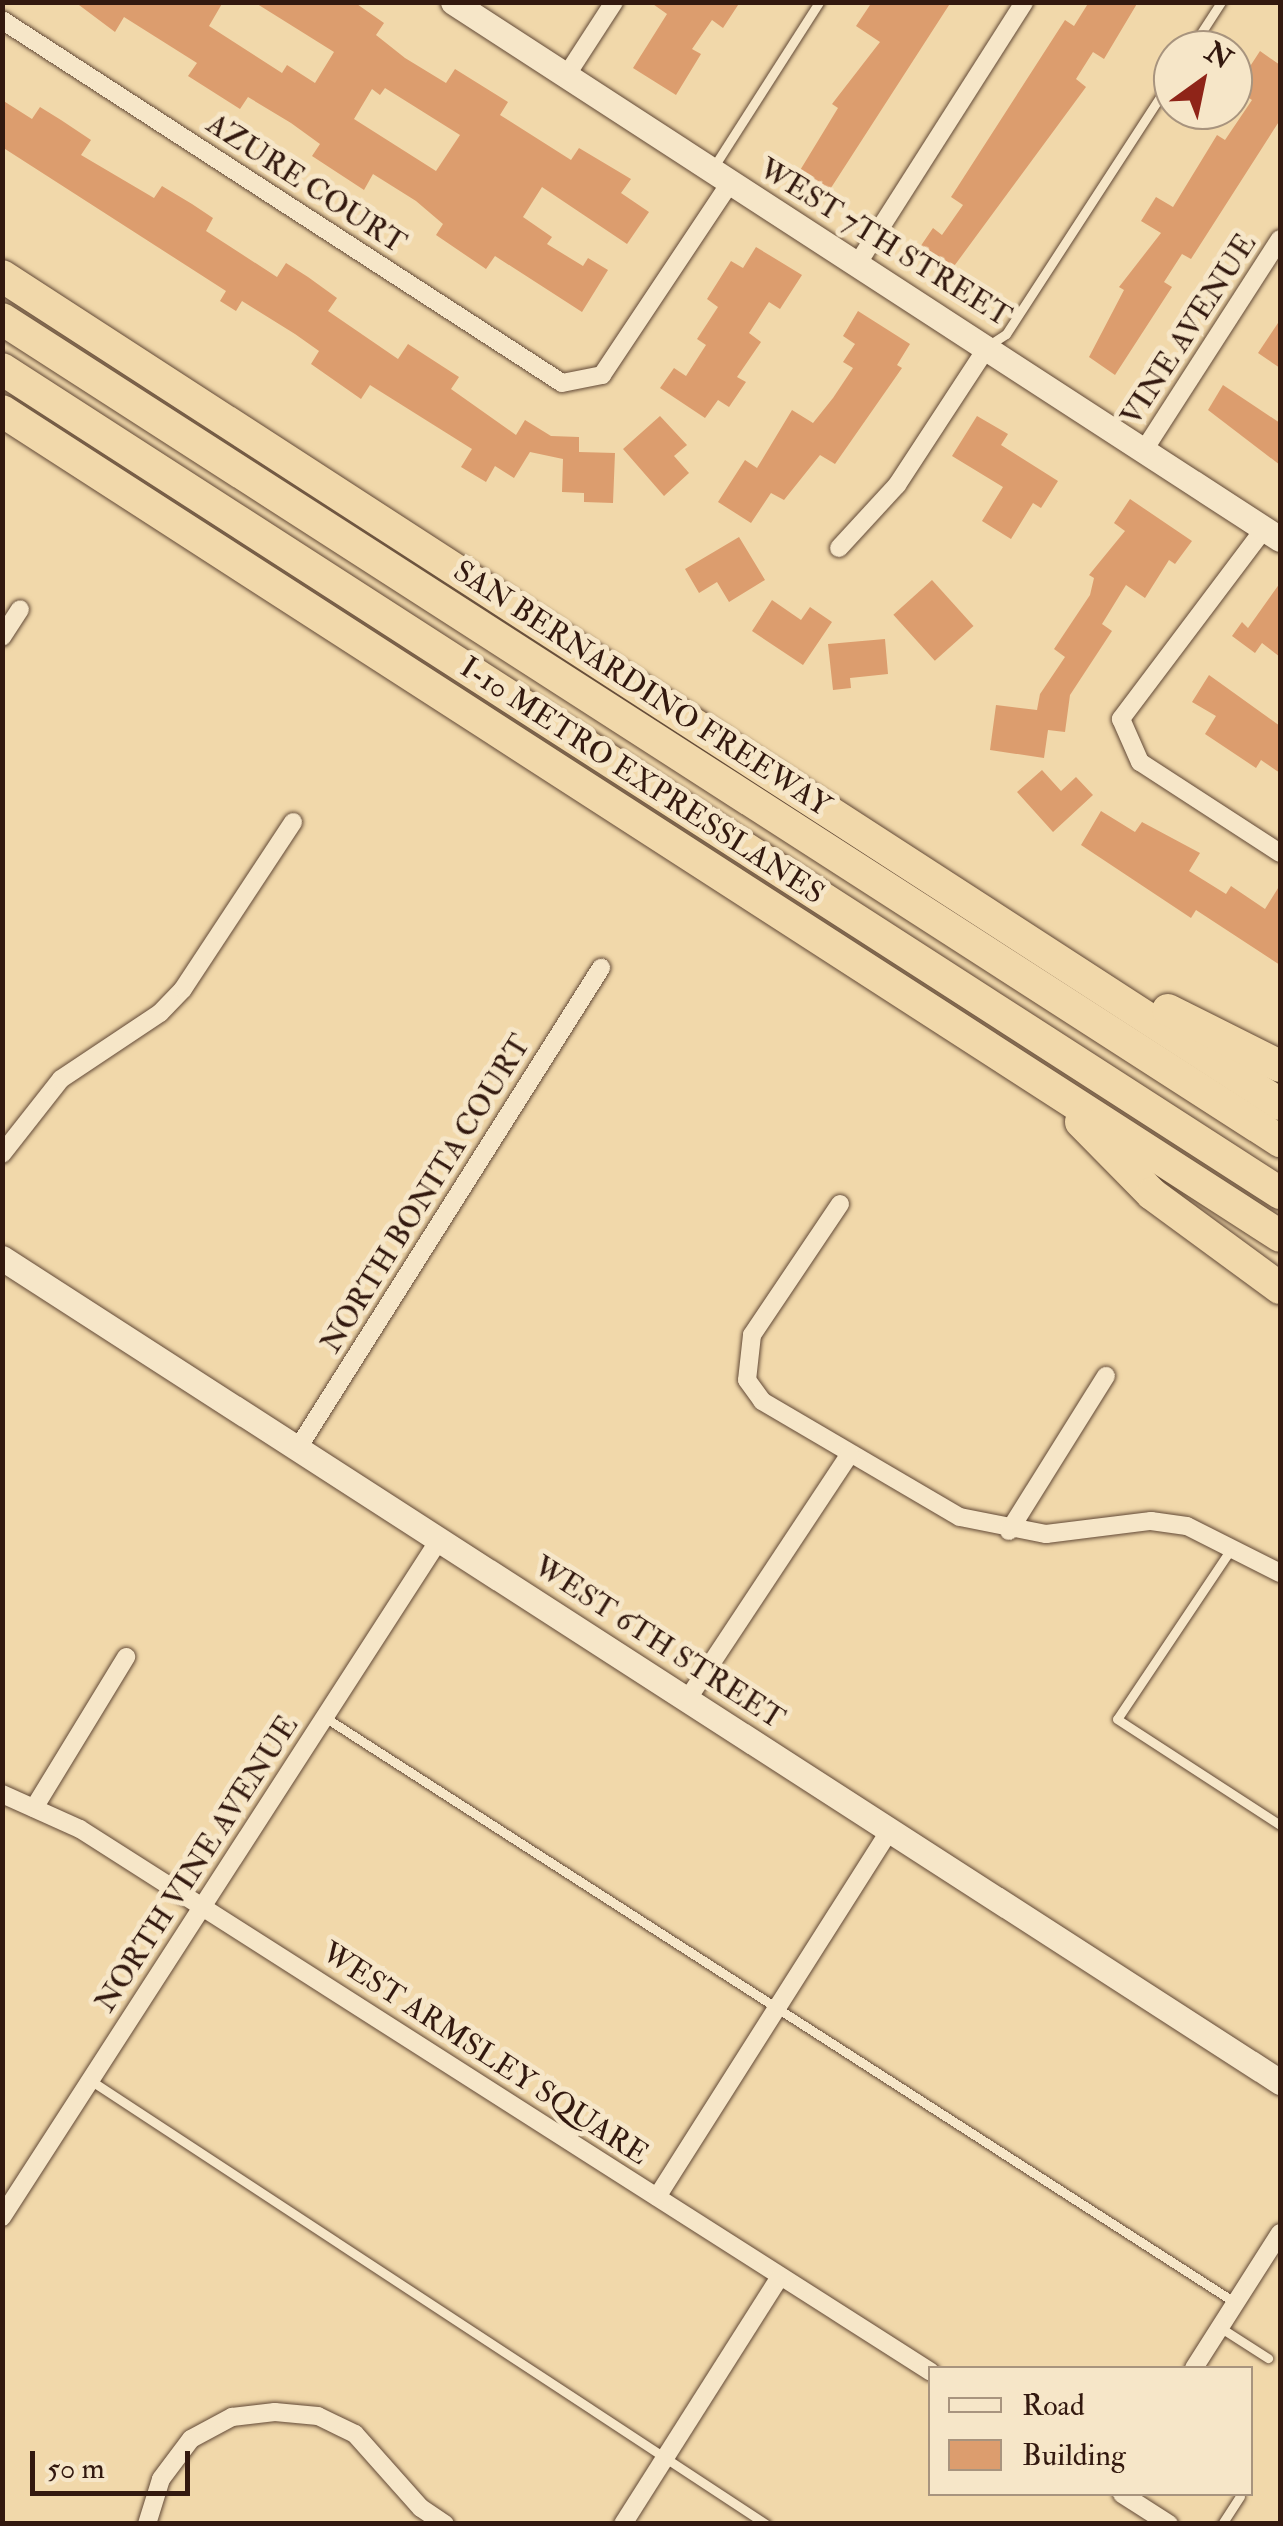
<!DOCTYPE html>
<html>
<head>
<meta charset="utf-8">
<style>
	body { margin:0 }
	#map { position:relative; width:1283px; height:2526px; overflow:hidden; background:#f1d8aa; font-family:"IM FELL Double Pica",serif }
	div>[style] { position:absolute }
	[style*='--x'] { left:calc(var(--x)*1px); top:calc(var(--y)*1px); width:calc(var(--w)*1px); rotate:calc(var(--a)*1deg) }
	.building>* { inset:0; background:#dc9d6e; transform-origin:0 0 }
	.roads { filter:drop-shadow(0 0 2px #624936) drop-shadow(0 0 2px #624936) }
	.lane>* { height:9px; margin:-4.5px; padding:0 4.5px; transform-origin:4.5px; border-radius:4.5px; background:#f6e6c8 }
	.street>* { height:18px; margin:-9px; padding:0 9px; transform-origin:9px; border-radius:9px; background:#f6e6c8 }
	.secondary>* { height:25px; margin:-12.5px; padding:0 12.5px; transform-origin:12.5px; border-radius:12.5px; background:#f6e6c8 }
	.highway>* { height:32px; margin:-16px; padding:0 16px; transform-origin:16px; border-radius:16px; background:#f1d8aa }
	span { translate:-50% -50%; white-space:nowrap; text-align:center; line-height:1.15; -webkit-text-stroke:10px #f6e6c8; paint-order:stroke }
	.street-label { font-size:30px; color:#33190f }
	.frame { position:absolute; inset:0; border:5px solid #33190f; pointer-events:none }
	.legend { position:absolute; left:928px; top:2366px; width:325px; height:130px; box-sizing:border-box; background:#f6e6c8; border:2px solid #a8947e; margin:0; padding:12px 18px; list-style:none; font-size:30px; color:#33190f }
	.legend li { display:flex; align-items:center; gap:20px; height:50px }
	.legend b { width:50px; border:2px solid #a8947e }
	.north { position:absolute; left:1153px; top:30px; width:100px; height:100px; box-sizing:border-box; background:#f6e6c8; border:2px solid #a8947e; border-radius:50%; rotate:33deg; font-size:28px; font-weight:700; line-height:40px; text-align:center; color:#33190f }
	.north::after { content:''; display:block; margin:auto; width:35px; height:45px; background:#8f2418; clip-path:polygon(50% 0,100% 100%,50% 72%,0 100%) }
	.scale { position:absolute; left:30px; top:2451px; width:160px; height:45px; box-sizing:border-box; border:5px solid #33190f; border-top:0; padding-left:12px; font-size:30px; line-height:35px; white-space:nowrap; color:#33190f; -webkit-text-stroke:8px #f6e6c8; paint-order:stroke }
</style>
</head>
<body>
<div id="map">
	<div class="building">
		<i style="clip-path:polygon(evenodd,75px 2px,223px 2px,209px 26px,282px 73px,287px 65px,315px 83px,334px 52px,254px 2px,354px 2px,384px 23px,376px 35px,405px 58px,446px 83px,455px 69px,508px 102px,500px 115px,571px 160px,579px 148px,631px 179px,621px 193px,649px 212px,627px 244px,542px 187px,523px 217px,552px 237px,547px 244px,583px 266px,588px 258px,608px 270px,582px 312px,495px 256px,486px 269px,436px 235px,443px 224px,416px 201px,373px 174px,364px 190px,312px 156px,320px 144px,291px 123px,248px 97px,240px 109px,188px 76px,197px 63px,124px 17px,115px 32px,75px 2px,385px 88px,460px 135px,436px 171px,354px 119px,372px 89px,380px 95px,385px 88px)"></i>
		<i style="clip-path:polygon(650px 2px,740px 2px,723px 28px,712px 20px,692px 49px,701px 54px,676px 95px,633px 68px,667px 14px)"></i>
		<i style="clip-path:polygon(872px 2px,951px 2px,829px 191px,799px 172px,838px 108px,832px 104px,880px 42px,856px 26px)"></i>
		<i style="clip-path:polygon(1089px 2px,1138px 2px,1104px 59px,1093px 52px,1076px 79px,1086px 87px,949px 273px,918px 250px,933px 228px,942px 235px,963px 205px,951px 197px,1065px 20px,1074px 26px)"></i>
		<i style="clip-path:polygon(1260px 51px,1280px 65px,1280px 120px,1191px 259px,1182px 254px,1164px 282px,1172px 287px,1115px 375px,1089px 357px,1124px 290px,1119px 287px,1161px 233px,1141px 221px,1156px 197px,1173px 207px,1217px 135px,1225px 140px,1252px 100px,1233px 87px,1233px 62px,1247px 71px)"></i>
		<i style="clip-path:polygon(2px 100px,32px 119px,40px 107px,61px 120px,91px 140px,81px 155px,154px 198px,162px 186px,192px 204px,213px 218px,206px 231px,277px 277px,286px 263px,308px 277px,337px 298px,328px 311px,398px 359px,408px 344px,459px 377px,451px 389px,516px 435px,525px 420px,551px 436px,579px 437px,579px 452px,615px 453px,613px 503px,584px 502px,584px 493px,562px 492px,563px 459px,530px 452px,514px 478px,495px 466px,486px 482px,461px 467px,472px 449px,370px 385px,361px 399px,311px 364px,319px 351px,295px 334px,242px 301px,236px 311px,220px 301px,226px 291px,2px 147px)"></i>
		<i style="clip-path:polygon(756px 247px,802px 275px,780px 309px,769px 302px,749px 333px,761px 342px,737px 377px,746px 382px,729px 407px,718px 400px,705px 418px,660px 388px,674px 368px,686px 376px,706px 345px,697px 339px,718px 307px,707px 299px,731px 261px,743px 268px)"></i>
		<i style="clip-path:polygon(858px 311px,910px 344px,897px 365px,902px 368px,835px 464px,820px 455px,784px 500px,771px 493px,751px 523px,718px 502px,745px 460px,757px 468px,792px 410px,813px 423px,833px 398px,853px 368px,843px 362px,855px 344px,843px 336px)"></i>
		<i style="clip-path:polygon(1280px 320px,1280px 368px,1258px 353px)"></i>
		<i style="clip-path:polygon(1223px 385px,1280px 423px,1280px 465px,1208px 410px)"></i>
		<i style="clip-path:polygon(660px 416px,687px 445px,674px 456px,689px 473px,664px 496px,623px 449px)"></i>
		<i style="clip-path:polygon(977px 416px,1008px 434px,1001px 445px,1058px 481px,1041px 508px,1033px 503px,1011px 539px,982px 521px,1003px 487px,952px 456px)"></i>
		<i style="clip-path:polygon(1130px 499px,1192px 541px,1175px 564px,1169px 560px,1145px 598px,1126px 585px,1102px 624px,1112px 631px,1070px 695px,1065px 732px,1048px 730px,1044px 758px,990px 750px,996px 705px,1037px 710px,1040px 694px,1065px 657px,1054px 649px,1090px 595px,1094px 578px,1089px 575px,1125px 531px,1114px 523px)"></i>
		<i style="clip-path:polygon(739px 537px,765px 580px,729px 602px,717px 582px,699px 593px,685px 569px)"></i>
		<i style="left:932px;top:580px;width:62px;height:52px;rotate:48deg"></i>
		<i style="clip-path:polygon(1280px 583px,1280px 657px,1262px 643px,1255px 653px,1232px 636px,1242px 622px,1248px 628px)"></i>
		<i style="clip-path:polygon(772px 600px,801px 620px,810px 607px,832px 622px,803px 665px,752px 631px)"></i>
		<i style="clip-path:polygon(885px 639px,888px 674px,850px 678px,851px 688px,833px 690px,828px 644px)"></i>
		<i style="clip-path:polygon(1209px 675px,1280px 726px,1280px 773px,1261px 760px,1256px 768px,1205px 734px,1216px 716px,1192px 702px)"></i>
		<i style="clip-path:polygon(1042px 770px,1061px 791px,1076px 777px,1093px 795px,1053px 832px,1017px 792px)"></i>
		<i style="clip-path:polygon(1101px 811px,1135px 832px,1142px 822px,1200px 853px,1189px 871px,1226px 894px,1231px 886px,1265px 909px,1280px 885px,1280px 965px,1196px 910px,1191px 918px,1081px 845px)"></i>
	</div>
	<div class="roads">
		<div class="lane">
			<i style="--x:1190;--y:50;--w:57;--a:-57.1"></i>
			<i style="--x:713;--y:168;--w:197;--a:-57.4"></i>
			<i style="--x:989;--y:345;--w:20;--a:-33"></i>
			<i style="--x:1006;--y:334;--w:306;--a:-57"></i>
			<i style="--x:1233;--y:1546;--w:208;--a:123.8"></i>
			<i style="--x:1117;--y:1719;--w:194;--a:33"></i>
			<i style="--x:326;--y:1718;--w:1082;--a:32.74"></i>
			<i style="--x:90;--y:2080;--w:809;--a:33.3"></i>
			<i style="--x:1221;--y:2328;--w:56;--a:32.6"></i>
			<i style="--x:1222;--y:2524;--w:33;--a:-57"></i>
		</div>
		<div class="street">
			<i style="--x:2;--y:20;--w:667;--a:32.95"></i>
			<i style="--x:562;--y:383;--w:41;--a:-11.3"></i>
			<i style="--x:602;--y:375;--w:231;--a:-56.3"></i>
			<i style="--x:566;--y:76;--w:88;--a:-57"></i>
			<i style="--x:858;--y:263;--w:309;--a:-57.5"></i>
			<i style="--x:1144;--y:450;--w:251;--a:-57.2"></i>
			<i style="--x:1264;--y:529;--w:238;--a:127"></i>
			<i style="--x:1121;--y:719;--w:47;--a:66.2"></i>
			<i style="--x:1140;--y:762;--w:167;--a:33"></i>
			<i style="--x:839;--y:548;--w:86;--a:-47.4"></i>
			<i style="--x:897;--y:485;--w:166;--a:-56.8"></i>
			<i style="--x:2;--y:637;--w:33;--a:-57"></i>
			<i style="--x:2;--y:1154;--w:95;--a:-51.8"></i>
			<i style="--x:61;--y:1079;--w:119;--a:-33.7"></i>
			<i style="--x:160;--y:1013;--w:33;--a:-46"></i>
			<i style="--x:183;--y:989;--w:200;--a:-56.6"></i>
			<i style="--x:840;--y:1204;--w:158;--a:123.9"></i>
			<i style="--x:752;--y:1335;--w:45;--a:96.3"></i>
			<i style="--x:747;--y:1380;--w:26;--a:54"></i>
			<i style="--x:762;--y:1401;--w:229;--a:30.4"></i>
			<i style="--x:960;--y:1517;--w:88;--a:11.2"></i>
			<i style="--x:1046;--y:1534;--w:106;--a:-7.1"></i>
			<i style="--x:1151;--y:1521;--w:36;--a:8"></i>
			<i style="--x:1187;--y:1526;--w:104;--a:26.8"></i>
			<i style="--x:298;--y:1448;--w:568;--a:-57.74"></i>
			<i style="--x:1009;--y:1531;--w:183;--a:-58"></i>
			<i style="--x:687;--y:1700;--w:295;--a:-56.5"></i>
			<i style="--x:2;--y:1794;--w:85;--a:24.2"></i>
			<i style="--x:80;--y:1829;--w:1009;--a:32.54"></i>
			<i style="--x:34;--y:1808;--w:177;--a:-58.6"></i>
			<i style="--x:657;--y:2197;--w:435;--a:-57.6"></i>
			<i style="--x:2;--y:2217;--w:806;--a:-57.16"></i>
			<i style="--x:1194;--y:2368;--w:160;--a:-57.5"></i>
			<i style="--x:1122;--y:2494;--w:56;--a:32.6"></i>
			<i style="--x:147;--y:2524;--w:47;--a:-72.7"></i>
			<i style="--x:161;--y:2479;--w:50;--a:-53.1"></i>
			<i style="--x:191;--y:2439;--w:47;--a:-28.2"></i>
			<i style="--x:232;--y:2417;--w:43;--a:-6.6"></i>
			<i style="--x:275;--y:2412;--w:43;--a:5.3"></i>
			<i style="--x:318;--y:2416;--w:41;--a:25.9"></i>
			<i style="--x:355;--y:2434;--w:99;--a:48.3"></i>
			<i style="--x:421;--y:2508;--w:29;--a:34"></i>
			<i style="--x:623;--y:2524;--w:293;--a:-57.6"></i>
		</div>
		<div class="secondary">
			<i style="--x:453;--y:2;--w:986;--a:33"></i>
			<i style="--x:2;--y:1258;--w:1521;--a:32.81"></i>
		</div>
		<div class="highway">
			<i style="--x:2;--y:276;--w:1523;--a:32.94"></i>
			<i style="--x:2;--y:319;--w:1520;--a:32.75"></i>
			<i style="--x:2;--y:369;--w:1521;--a:32.81"></i>
			<i style="--x:2;--y:411;--w:1521;--a:32.84"></i>
			<i style="--x:1168;--y:1010;--w:125;--a:26.6"></i>
			<i style="--x:1081;--y:1122;--w:101;--a:45.4"></i>
			<i style="--x:1152;--y:1194;--w:159;--a:36.3"></i>
		</div>
	</div>
	<div class="street-label">
		<span style="left:306px;top:184px;rotate:33deg">AZURE COURT</span>
		<span style="left:885px;top:243px;rotate:32deg">WEST 7TH STREET</span>
		<span style="left:1189px;top:330px;rotate:-57deg">VINE AVENUE</span>
		<span style="left:642px;top:689px;rotate:33deg">SAN BERNARDINO FREEWAY</span>
		<span style="left:642px;top:781px;rotate:33deg">I-10 METRO EXPRESSLANES</span>
		<span style="left:426px;top:1194px;rotate:-58deg">NORTH BONITA COURT</span>
		<span style="left:659px;top:1643px;rotate:33deg">WEST 6TH STREET</span>
		<span style="left:197px;top:1864px;rotate:-57deg">NORTH VINE AVENUE</span>
		<span style="left:485px;top:2054px;rotate:33deg">WEST ARMSLEY SQUARE</span>
	</div>
	<div class="frame"></div>
	<ul class="legend">
	<li><b style="height:12px;background:#f6e6c8"></b>Road</li>
	<li><b style="height:28px;background:#dc9d6e"></b>Building</li>
	</ul>
	<div class="north">N</div>
	<div class="scale">50 m</div>
</div>
</body>
</html>
